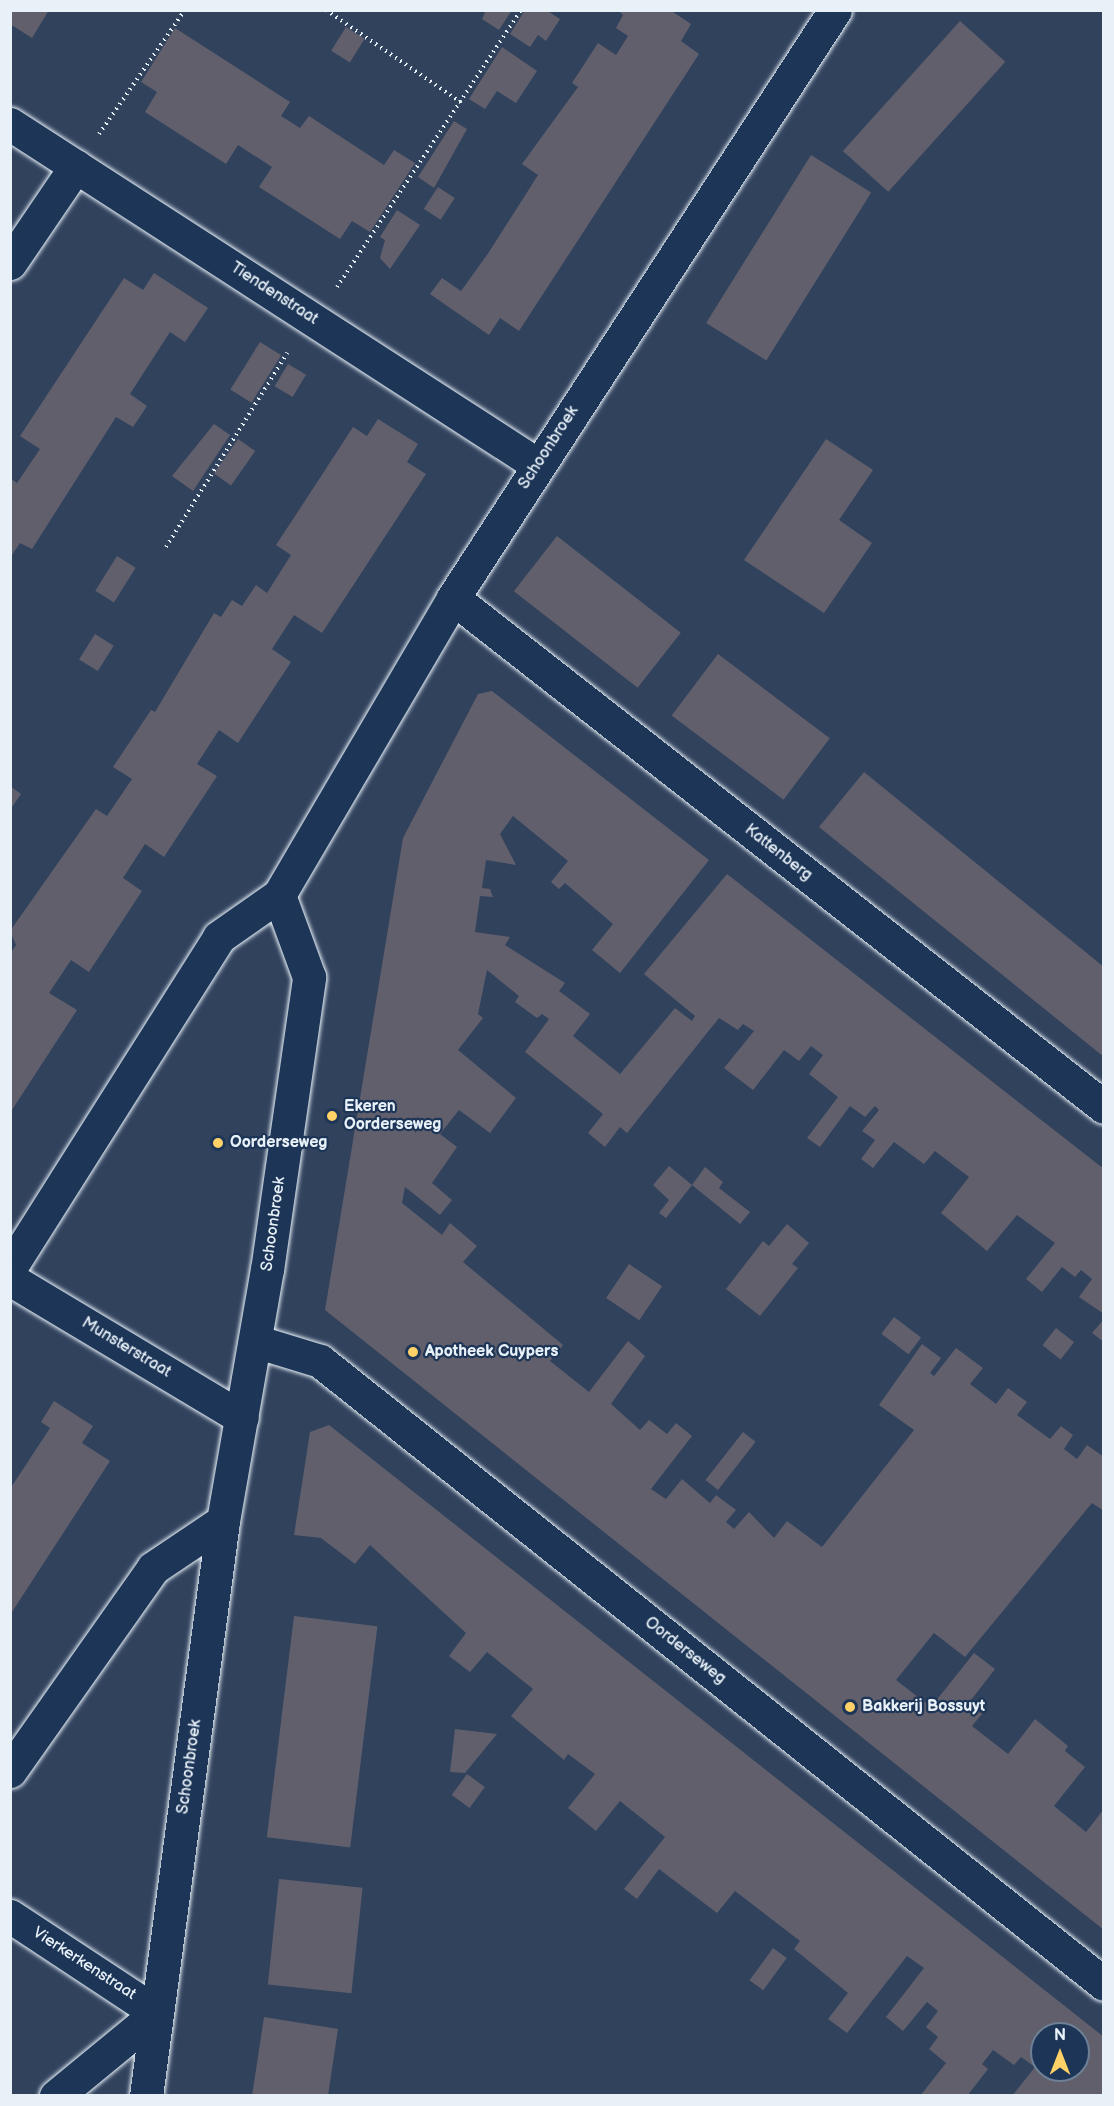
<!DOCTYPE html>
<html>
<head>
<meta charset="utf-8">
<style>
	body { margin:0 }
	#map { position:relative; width:1114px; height:2106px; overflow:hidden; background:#31425d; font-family:"Balsamiq Sans",sans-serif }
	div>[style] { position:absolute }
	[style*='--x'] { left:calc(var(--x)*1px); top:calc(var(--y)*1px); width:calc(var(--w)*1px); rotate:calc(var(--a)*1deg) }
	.building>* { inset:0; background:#615f6c; transform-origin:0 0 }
	.path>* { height:4px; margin-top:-2px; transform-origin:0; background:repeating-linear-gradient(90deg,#e8f1f8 0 1.5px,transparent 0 6px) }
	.roads { filter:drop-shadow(0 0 2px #e8f1f8) drop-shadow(0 0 2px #e8f1f8) }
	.street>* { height:33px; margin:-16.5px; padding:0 16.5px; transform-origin:16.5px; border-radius:16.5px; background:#1d3557 }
	.dots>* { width:16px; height:16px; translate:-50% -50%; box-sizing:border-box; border:3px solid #1d3557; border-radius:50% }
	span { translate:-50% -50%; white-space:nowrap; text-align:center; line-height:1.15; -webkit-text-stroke:4.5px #1d3557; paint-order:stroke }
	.street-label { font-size:16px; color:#e8f1f8 }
	.poi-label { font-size:16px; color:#e8f1f8; font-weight:700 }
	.left { translate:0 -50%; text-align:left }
	.frame { position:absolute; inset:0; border:12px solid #e8f1f8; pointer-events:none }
	.north { position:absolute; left:1030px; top:2022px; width:60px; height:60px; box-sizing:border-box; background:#1d3557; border:2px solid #6e8097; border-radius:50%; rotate:0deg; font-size:16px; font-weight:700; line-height:24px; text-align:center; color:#e8f1f8 }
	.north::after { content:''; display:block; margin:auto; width:21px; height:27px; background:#ffd166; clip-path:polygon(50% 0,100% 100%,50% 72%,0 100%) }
</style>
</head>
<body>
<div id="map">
	<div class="building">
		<i style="clip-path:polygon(10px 10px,49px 10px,32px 38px,10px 24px)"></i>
		<i style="clip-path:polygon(486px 10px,512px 10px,499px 30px,482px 19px)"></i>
		<i style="clip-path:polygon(525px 10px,546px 10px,560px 19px,546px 41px,538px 35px,530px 47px,510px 34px)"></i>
		<i style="clip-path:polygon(618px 10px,670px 10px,691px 24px,681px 41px,699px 54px,519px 331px,500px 318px,489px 335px,430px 294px,442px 278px,461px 291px,489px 252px,538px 175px,522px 164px,578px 87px,572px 83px,598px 43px,616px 55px,628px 36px,616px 28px,623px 15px)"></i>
		<i style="left:960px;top:21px;width:61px;height:175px;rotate:42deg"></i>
		<i style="left:346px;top:27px;width:22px;height:28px;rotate:32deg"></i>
		<i style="clip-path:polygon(175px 28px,290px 102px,281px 116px,300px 128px,309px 116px,384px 165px,394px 150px,415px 163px,370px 232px,352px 221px,340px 239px,259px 187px,272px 167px,238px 145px,226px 164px,145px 112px,157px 92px,141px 82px)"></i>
		<i style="clip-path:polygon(502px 47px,537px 71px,516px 103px,497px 91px,485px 109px,469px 99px)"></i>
		<i style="clip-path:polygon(454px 121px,467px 129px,434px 188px,418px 177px)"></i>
		<i style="left:811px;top:155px;width:71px;height:198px;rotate:32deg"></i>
		<i style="left:438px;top:187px;width:20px;height:26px;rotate:33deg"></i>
		<i style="clip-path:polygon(397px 210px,420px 225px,390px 269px,380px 258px,385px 240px,380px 237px)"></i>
		<i style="clip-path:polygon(154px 273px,208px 308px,185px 342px,170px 332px,130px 394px,147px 406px,133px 427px,116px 417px,32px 549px,20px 543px,10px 558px,10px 478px,17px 483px,40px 449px,20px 436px,124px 278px,143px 290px)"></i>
		<i style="left:260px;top:342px;width:25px;height:56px;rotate:32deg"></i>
		<i style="left:288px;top:364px;width:21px;height:26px;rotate:31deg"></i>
		<i style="clip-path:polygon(378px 419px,418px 444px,407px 462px,426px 474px,322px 633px,294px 615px,272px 649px,291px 662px,238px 743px,219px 730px,197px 764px,217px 776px,164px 857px,145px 844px,123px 878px,142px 891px,89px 972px,71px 960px,49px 993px,77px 1010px,10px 1113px,10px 954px,16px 945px,10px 931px,96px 809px,107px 816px,132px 779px,113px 767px,151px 710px,155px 712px,214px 613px,221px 617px,232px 600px,242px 606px,256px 585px,267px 593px,291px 555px,276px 545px,301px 507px,353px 427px,367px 436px)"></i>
		<i style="clip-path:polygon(214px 424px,230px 435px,193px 491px,172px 476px)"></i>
		<i style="left:238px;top:439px;width:21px;height:42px;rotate:35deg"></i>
		<i style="clip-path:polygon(826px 439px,873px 470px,839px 520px,872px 543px,824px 613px,744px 560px)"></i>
		<i style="left:557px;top:536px;width:157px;height:70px;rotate:38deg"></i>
		<i style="left:117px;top:556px;width:22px;height:41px;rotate:32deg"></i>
		<i style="left:95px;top:634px;width:22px;height:30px;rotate:32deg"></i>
		<i style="left:718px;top:654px;width:140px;height:77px;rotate:37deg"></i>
		<i style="clip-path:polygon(492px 691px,709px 860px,620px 973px,592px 950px,613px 924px,565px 883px,559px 889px,551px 882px,568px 861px,513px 816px,500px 834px,516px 865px,486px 860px,482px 888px,490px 889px,493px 897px,480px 896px,475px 932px,510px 937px,505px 945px,565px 983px,559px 991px,590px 1014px,573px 1036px,620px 1074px,675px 1008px,692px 1021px,695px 1016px,644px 974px,727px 874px,1104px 1169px,1104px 1314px,1079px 1297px,1092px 1279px,1081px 1270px,1075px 1277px,1062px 1267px,1042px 1292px,1026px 1279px,1055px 1243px,1017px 1215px,987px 1251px,941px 1213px,969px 1177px,935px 1151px,924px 1164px,894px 1142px,873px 1168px,861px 1159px,875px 1140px,862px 1131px,879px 1110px,875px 1106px,865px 1117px,850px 1106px,820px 1147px,807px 1138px,838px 1097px,809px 1074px,823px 1055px,811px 1046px,799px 1061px,784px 1050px,753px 1090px,724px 1068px,754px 1031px,743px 1024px,738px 1030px,719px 1018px,627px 1133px,620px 1127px,605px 1147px,588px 1133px,603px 1114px,525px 1052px,549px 1019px,542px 1014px,537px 1018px,515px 1002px,519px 996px,487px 970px,478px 1014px,483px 1018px,458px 1050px,516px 1098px,490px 1133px,459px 1110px,440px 1134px,457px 1147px,432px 1183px,452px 1200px,440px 1215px,405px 1187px,402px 1203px,442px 1235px,450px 1223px,477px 1246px,463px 1262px,563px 1345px,550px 1361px,589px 1392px,628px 1341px,645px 1356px,611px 1404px,640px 1430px,649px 1420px,667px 1434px,676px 1423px,692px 1436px,651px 1489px,666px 1499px,682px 1479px,710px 1503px,716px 1495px,736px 1510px,726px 1522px,734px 1529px,749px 1512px,774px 1538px,787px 1521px,822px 1547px,914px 1430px,879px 1405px,922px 1344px,941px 1358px,930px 1373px,934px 1376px,956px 1348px,983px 1368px,970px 1384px,996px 1404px,1008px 1388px,1027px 1402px,1017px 1415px,1050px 1439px,1061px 1426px,1073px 1435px,1064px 1449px,1077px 1459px,1087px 1445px,1104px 1457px,1104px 1511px,1092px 1503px,965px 1657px,934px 1633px,896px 1680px,931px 1707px,974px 1653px,995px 1669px,968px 1704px,982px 1714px,972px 1726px,1008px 1754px,1035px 1719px,1068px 1746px,1065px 1751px,1085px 1767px,1054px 1806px,1086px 1832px,1104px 1809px,1104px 1930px,325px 1310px,403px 838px,478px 694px)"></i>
		<i style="clip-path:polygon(864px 772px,1104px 967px,1104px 1057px,819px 827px)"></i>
		<i style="clip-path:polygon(10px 786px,21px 794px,10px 810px)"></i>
		<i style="clip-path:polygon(669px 1166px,692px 1185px,666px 1218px,659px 1213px,669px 1200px,653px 1185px)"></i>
		<i style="clip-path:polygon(705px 1167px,723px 1182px,719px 1188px,750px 1212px,740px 1224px,692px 1185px)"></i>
		<i style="clip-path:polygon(787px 1224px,809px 1243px,792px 1264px,798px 1268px,760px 1316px,726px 1289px,763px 1241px,769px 1246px)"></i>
		<i style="left:629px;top:1264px;width:40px;height:41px;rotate:34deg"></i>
		<i style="left:894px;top:1317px;width:34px;height:21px;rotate:37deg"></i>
		<i style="clip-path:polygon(1104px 1319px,1104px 1342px,1092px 1333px)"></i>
		<i style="left:1056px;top:1328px;width:23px;height:22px;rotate:38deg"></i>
		<i style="clip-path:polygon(54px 1401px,93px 1426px,82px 1443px,110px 1461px,10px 1615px,10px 1489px,50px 1428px,41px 1422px)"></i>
		<i style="clip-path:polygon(evenodd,329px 1425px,1104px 2037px,1104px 2096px,1012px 2096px,1035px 2067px,1021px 2057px,1014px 2065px,993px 2050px,982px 2064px,988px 2069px,967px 2096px,920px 2096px,946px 2063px,929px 2049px,938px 2037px,926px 2027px,938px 2011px,927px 2002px,903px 2031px,886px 2017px,924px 1968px,907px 1956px,847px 2033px,828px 2019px,848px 1993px,794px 1949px,800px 1941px,735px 1891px,717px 1913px,659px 1869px,637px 1899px,624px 1889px,665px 1837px,620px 1801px,596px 1831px,568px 1808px,595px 1774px,568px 1754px,564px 1760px,511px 1716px,533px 1689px,487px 1652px,470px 1672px,449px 1656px,466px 1633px,370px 1545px,355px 1564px,321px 1538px,294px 1535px,310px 1432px,329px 1425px,1042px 2034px,1078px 2034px,1078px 2070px,1042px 2070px,1042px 2034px)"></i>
		<i style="left:743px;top:1432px;width:16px;height:61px;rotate:38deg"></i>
		<i style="left:294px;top:1616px;width:84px;height:223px;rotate:7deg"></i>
		<i style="clip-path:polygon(455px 1729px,497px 1734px,465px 1773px,450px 1772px)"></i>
		<i style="left:467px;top:1774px;width:22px;height:26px;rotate:36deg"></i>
		<i style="left:279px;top:1879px;width:84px;height:106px;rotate:6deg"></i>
		<i style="left:773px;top:1948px;width:17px;height:40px;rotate:36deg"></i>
		<i style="clip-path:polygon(264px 2017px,338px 2029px,328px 2096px,252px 2096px)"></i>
	</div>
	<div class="path">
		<i style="--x:326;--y:10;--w:165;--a:34.4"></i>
		<i style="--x:99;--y:134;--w:151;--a:-55.3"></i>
		<i style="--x:337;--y:287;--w:333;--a:-56.4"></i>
		<i style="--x:166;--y:547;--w:229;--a:-58"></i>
	</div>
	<div class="roads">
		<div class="street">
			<i style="--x:10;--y:124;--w:629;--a:32.86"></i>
			<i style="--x:10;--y:263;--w:117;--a:-55.8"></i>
			<i style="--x:453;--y:598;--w:826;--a:38.02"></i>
			<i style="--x:10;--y:1268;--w:391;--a:-57.7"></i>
			<i style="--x:219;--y:937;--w:73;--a:-35"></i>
			<i style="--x:10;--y:1279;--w:270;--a:30.9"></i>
			<i style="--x:255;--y:1341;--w:68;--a:17.1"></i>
			<i style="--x:320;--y:1361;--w:1001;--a:38.47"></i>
			<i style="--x:10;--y:1771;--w:248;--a:-54.8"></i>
			<i style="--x:153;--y:1568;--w:84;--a:-33.9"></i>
			<i style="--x:10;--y:1916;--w:176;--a:33.4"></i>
			<i style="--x:157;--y:2013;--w:131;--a:140.6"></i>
			<i style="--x:146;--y:2096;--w:580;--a:-82.37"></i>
			<i style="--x:223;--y:1521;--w:255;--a:-80.1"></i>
			<i style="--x:267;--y:1270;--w:296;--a:-81.8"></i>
			<i style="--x:309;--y:977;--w:87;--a:-110.1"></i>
			<i style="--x:279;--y:895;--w:344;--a:-59.6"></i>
			<i style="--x:453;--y:598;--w:701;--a:-56.99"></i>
		</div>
	</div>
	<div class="dots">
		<i style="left:332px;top:1116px;background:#ffd166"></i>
		<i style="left:218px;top:1143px;background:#ffd166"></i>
		<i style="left:413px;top:1352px;background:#ffd166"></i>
		<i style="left:850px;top:1707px;background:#ffd166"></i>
	</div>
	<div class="street-label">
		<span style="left:274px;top:294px;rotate:33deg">Tiendenstraat</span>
		<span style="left:549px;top:448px;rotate:-57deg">Schoonbroek</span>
		<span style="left:778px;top:853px;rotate:38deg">Kattenberg</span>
		<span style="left:274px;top:1224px;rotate:-82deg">Schoonbroek</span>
		<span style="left:126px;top:1348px;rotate:31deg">Munsterstraat</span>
		<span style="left:685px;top:1651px;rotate:38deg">Oorderseweg</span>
		<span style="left:190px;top:1767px;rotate:-82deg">Schoonbroek</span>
		<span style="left:84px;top:1964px;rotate:33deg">Vierkerkenstraat</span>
	</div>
	<div class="poi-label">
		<span class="left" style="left:344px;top:1116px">Ekeren<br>Oorderseweg</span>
		<span class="left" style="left:230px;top:1143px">Oorderseweg</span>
		<span class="left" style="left:425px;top:1352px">Apotheek Cuypers</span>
		<span class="left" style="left:862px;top:1707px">Bakkerij Bossuyt</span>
	</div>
	<div class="frame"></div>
	<div class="north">N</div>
</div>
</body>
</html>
